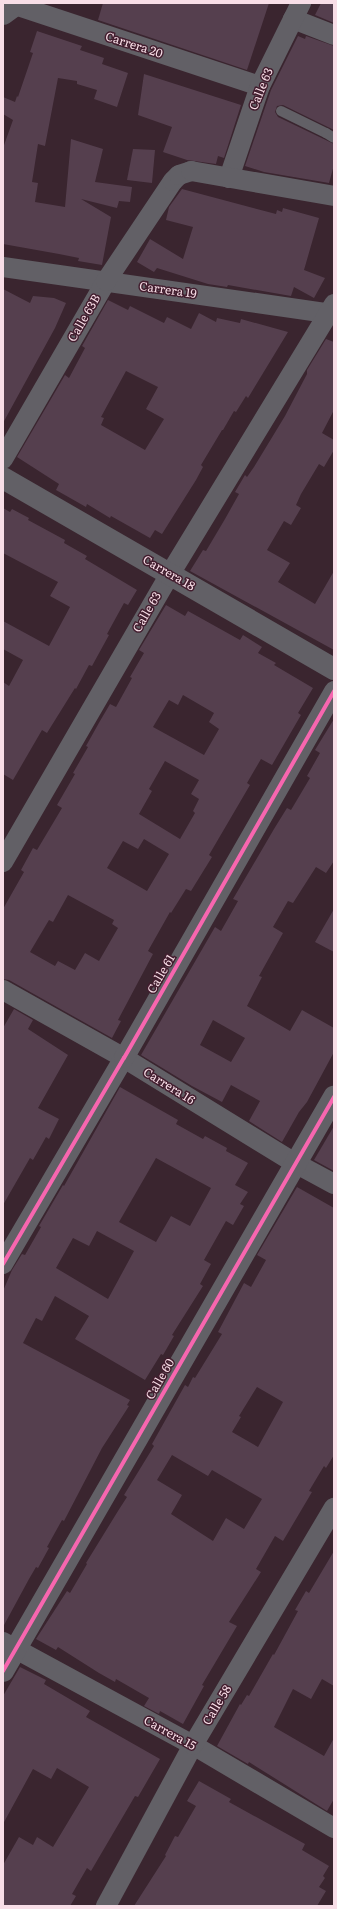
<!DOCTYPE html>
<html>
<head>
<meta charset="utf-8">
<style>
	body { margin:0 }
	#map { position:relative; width:337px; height:1909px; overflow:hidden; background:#3a252f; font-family:Literata,serif }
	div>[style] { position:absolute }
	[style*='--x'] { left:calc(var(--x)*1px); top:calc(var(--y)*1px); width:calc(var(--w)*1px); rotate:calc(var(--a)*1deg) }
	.building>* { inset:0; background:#553f4e }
	.service>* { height:10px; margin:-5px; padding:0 5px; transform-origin:5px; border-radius:5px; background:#626066 }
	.minor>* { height:20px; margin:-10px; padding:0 10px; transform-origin:10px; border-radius:10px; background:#626066 }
	.tertiary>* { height:22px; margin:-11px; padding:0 11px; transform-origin:11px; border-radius:11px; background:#626066 }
	.cycleway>* { height:4px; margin:-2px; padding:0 2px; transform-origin:2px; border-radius:2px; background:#f766af }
	span { translate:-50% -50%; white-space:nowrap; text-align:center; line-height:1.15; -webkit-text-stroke:3px #421d2e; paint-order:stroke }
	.street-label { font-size:12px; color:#f8dee7 }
	.frame { position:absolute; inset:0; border:4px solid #f8dee7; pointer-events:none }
</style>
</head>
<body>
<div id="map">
	<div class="building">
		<i style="clip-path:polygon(103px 3px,269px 3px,247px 70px,98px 20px)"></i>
		<i style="clip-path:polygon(321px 3px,334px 3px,334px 23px,315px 15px)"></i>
		<i style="clip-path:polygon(37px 31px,82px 46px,80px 50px,104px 58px,102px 64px,128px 73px,117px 107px,94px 99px,97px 90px,77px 84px,77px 81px,58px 78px,45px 146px,38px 144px,32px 182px,38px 183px,35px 202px,65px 207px,71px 139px,103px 149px,95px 182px,132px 187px,130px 202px,119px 201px,117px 208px,81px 199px,111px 217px,102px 265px,78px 261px,79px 258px,59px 254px,3px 244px,3px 148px,13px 120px,3px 114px,3px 97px,15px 102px,17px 96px,18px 97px,33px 53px,30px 52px)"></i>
		<i style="clip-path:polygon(298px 36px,305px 39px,306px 36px,334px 46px,334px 130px,283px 105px,277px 106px,275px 112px,278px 117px,334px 144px,334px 165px,329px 183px,264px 172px,245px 166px,271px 90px)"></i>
		<i style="clip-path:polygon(144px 74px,241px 105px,224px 158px,218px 156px,216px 164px,187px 160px,163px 152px,172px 127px,138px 115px)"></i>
		<i style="clip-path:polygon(133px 149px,155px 150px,152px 183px,127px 180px)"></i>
		<i style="clip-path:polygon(182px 189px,276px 214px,277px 210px,282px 212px,283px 208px,319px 218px,304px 270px,325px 278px,314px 298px,294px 287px,291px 296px,228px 285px,227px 287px,208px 284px,157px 268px,154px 272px,137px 262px,150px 239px,183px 259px,193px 227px,166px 220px,169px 207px)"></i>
		<i style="clip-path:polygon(3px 289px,30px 303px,33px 296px,54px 298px,66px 303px,55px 328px,3px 423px)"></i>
		<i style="clip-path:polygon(evenodd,108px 300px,128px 310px,130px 306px,164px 323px,167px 317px,191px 329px,199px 313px,216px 322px,217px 318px,240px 323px,241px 319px,288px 332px,248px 398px,246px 396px,236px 412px,234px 411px,223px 430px,222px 430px,201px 465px,203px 467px,196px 480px,162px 534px,155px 530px,150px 538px,111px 516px,110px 518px,87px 504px,86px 507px,56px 490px,59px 484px,17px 457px,65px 375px,69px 378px,85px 348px,82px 346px,108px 300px,126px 371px,158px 387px,146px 409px,164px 419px,145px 450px,101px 425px,104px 418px,101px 417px,126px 371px)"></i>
		<i style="clip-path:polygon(326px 339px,334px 342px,334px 410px,322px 433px,334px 440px,334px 450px,324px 467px,319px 464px,301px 494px,296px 505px,301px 508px,291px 525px,284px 521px,267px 550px,290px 563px,278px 582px,315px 604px,334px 571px,334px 650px,190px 571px,203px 550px,206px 551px,225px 519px,239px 494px,235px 492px,245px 475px,247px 477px,254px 467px,285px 416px,307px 374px,307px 370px)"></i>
		<i style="clip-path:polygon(3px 508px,10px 512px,12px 509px,29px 518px,28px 520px,65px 540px,64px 543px,87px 556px,85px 559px,137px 590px,128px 605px,124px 603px,107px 634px,109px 635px,92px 666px,89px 665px,76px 689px,75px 688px,47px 733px,42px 730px,13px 780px,3px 774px,3px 682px,9px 686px,23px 660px,3px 649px,3px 621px,49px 646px,70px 607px,50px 596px,58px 582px,3px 553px)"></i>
		<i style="clip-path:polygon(evenodd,166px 605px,185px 616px,188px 611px,240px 640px,243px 635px,262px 647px,258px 653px,276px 663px,274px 665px,313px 688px,298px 713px,301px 715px,272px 765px,261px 759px,247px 783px,250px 785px,209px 855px,212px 857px,191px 891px,186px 889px,171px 913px,170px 912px,148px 951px,153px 954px,118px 1020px,121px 1021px,112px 1038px,9px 980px,3px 979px,3px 909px,24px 872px,21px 870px,33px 848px,37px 850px,62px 808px,57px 805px,75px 774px,73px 773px,88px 747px,86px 746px,100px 721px,110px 704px,116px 707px,132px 678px,130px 677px,144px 653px,139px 650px,166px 605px,183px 695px,214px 713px,209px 722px,219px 729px,204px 755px,153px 727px,169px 700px,178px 705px,183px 695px,166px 605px,165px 761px,199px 780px,191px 794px,199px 799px,193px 811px,195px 813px,180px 839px,139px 814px,152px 791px,149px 789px,165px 761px,166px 605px,144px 839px,169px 854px,147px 891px,107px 868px,123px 841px,138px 849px,144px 839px,166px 605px,68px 895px,114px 920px,112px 924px,118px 928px,99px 961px,85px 953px,75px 970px,58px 961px,55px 966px,30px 952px,49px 920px,53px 922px,68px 895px)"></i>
		<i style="clip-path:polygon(evenodd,334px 719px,334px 861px,326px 873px,316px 867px,293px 903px,288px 901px,273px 927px,283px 933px,259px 976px,262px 977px,247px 1006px,290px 1031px,302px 1010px,334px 1028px,334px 1052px,307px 1102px,299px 1112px,282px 1142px,249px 1121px,260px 1101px,231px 1085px,222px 1102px,192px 1086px,141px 1055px,215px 927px,221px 931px,238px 901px,233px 899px,274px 829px,287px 808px,291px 810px,310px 778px,307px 776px,320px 753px,315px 750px,334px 719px,213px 1020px,245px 1038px,231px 1062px,200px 1045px,213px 1020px)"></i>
		<i style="clip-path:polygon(334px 909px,334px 952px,315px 942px)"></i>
		<i style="clip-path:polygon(14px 1009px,33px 1020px,28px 1029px,68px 1055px,38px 1108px,59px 1119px,49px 1139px,46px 1137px,33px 1160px,30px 1158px,3px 1205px,3px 1028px)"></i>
		<i style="clip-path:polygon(evenodd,120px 1087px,178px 1120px,176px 1124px,203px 1139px,205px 1136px,227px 1148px,226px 1151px,248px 1163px,235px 1185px,248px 1192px,240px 1204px,244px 1206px,233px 1225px,226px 1221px,204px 1260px,211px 1264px,200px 1284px,203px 1286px,172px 1335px,174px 1336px,163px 1355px,161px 1354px,145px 1380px,75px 1339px,89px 1316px,55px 1296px,42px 1321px,36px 1318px,23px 1343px,130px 1400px,127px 1405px,129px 1406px,102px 1448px,64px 1521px,62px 1520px,47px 1547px,49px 1548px,38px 1568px,36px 1567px,29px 1579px,3px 1627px,3px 1291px,12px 1270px,22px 1254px,25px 1255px,41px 1227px,39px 1226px,63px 1185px,64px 1186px,120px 1087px,156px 1158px,211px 1188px,190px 1226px,171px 1216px,156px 1242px,119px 1222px,156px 1158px,120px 1087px,97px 1231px,134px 1251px,108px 1299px,56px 1268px,73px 1238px,89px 1246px,97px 1231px)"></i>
		<i style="clip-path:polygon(334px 1126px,334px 1171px,314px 1160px)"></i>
		<i style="clip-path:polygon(evenodd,297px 1187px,334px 1208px,334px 1455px,326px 1468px,324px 1466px,309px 1491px,312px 1492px,283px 1541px,275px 1536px,256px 1569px,261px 1572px,229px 1622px,237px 1626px,202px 1685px,204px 1686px,183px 1724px,160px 1711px,159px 1714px,144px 1706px,149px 1698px,116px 1679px,115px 1682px,99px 1673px,58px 1647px,56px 1650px,36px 1639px,67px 1591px,70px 1593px,87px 1564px,86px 1563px,118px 1511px,127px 1497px,124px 1495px,154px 1446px,152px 1444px,185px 1385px,188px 1387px,193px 1377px,195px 1378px,222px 1334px,218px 1332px,244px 1283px,251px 1287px,266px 1260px,257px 1255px,297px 1187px,257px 1387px,283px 1402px,258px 1447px,232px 1432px,241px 1417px,239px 1416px,257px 1387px,297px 1187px,172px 1455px,208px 1476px,212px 1470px,262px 1499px,244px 1529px,226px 1518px,213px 1541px,171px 1514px,182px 1495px,157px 1480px,172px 1455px)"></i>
		<i style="clip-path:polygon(334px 1551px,334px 1686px,322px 1679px,311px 1699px,293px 1689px,274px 1727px,324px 1756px,334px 1738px,334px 1799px,327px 1811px,249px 1762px,248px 1764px,217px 1746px,240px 1704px,241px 1705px,247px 1695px,249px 1696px,273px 1654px,274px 1655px,298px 1611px,295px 1610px,306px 1591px,309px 1593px)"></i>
		<i style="clip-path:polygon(20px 1667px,46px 1680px,44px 1684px,90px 1711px,86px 1717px,160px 1759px,138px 1797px,135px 1796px,91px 1871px,87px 1868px,72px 1894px,76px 1896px,70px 1906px,3px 1906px,3px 1865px,19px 1837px,33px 1845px,37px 1837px,53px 1847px,89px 1787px,57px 1768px,51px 1779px,33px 1769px,3px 1824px,3px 1696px)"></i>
		<i style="clip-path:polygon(199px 1781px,231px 1799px,229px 1802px,305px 1844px,302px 1850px,329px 1866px,323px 1876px,325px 1878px,319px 1887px,326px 1891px,317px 1906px,134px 1906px,166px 1856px,165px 1855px,175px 1836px,178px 1837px,196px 1806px,187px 1801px)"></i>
	</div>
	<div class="service">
		<i style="--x:281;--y:111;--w:50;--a:26.1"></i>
		<i style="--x:326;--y:133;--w:9;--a:32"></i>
	</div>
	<div class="minor">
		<i style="--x:9;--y:3;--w:264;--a:18.3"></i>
		<i style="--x:293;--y:19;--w:44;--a:21.3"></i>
		<i style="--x:229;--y:178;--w:97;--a:-71.4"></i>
		<i style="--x:260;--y:86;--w:93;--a:-63.7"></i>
		<i style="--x:3;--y:267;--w:334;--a:8.1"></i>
		<i style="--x:3;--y:459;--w:206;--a:-59.9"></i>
		<i style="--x:106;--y:281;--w:120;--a:-56.2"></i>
		<i style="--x:173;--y:181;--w:8;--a:-45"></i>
		<i style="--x:179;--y:175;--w:13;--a:-18"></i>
		<i style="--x:191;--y:171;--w:145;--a:9.9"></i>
		<i style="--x:3;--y:862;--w:333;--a:-59.9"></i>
		<i style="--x:170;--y:574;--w:316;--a:-58.7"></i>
		<i style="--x:3;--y:990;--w:139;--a:29.3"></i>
		<i style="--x:124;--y:1058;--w:201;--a:31.6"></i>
		<i style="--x:295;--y:1163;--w:44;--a:28.3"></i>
		<i style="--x:3;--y:1264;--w:239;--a:-59.6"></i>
		<i style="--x:124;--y:1058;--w:423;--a:-60.2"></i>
		<i style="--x:3;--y:1642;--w:216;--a:28.5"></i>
		<i style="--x:193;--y:1745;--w:164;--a:30.5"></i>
		<i style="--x:106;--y:1906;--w:183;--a:-61.6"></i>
		<i style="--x:193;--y:1745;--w:276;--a:-59.3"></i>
	</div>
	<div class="tertiary">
		<i style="--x:3;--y:14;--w:19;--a:-36"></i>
		<i style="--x:3;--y:478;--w:382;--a:30"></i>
		<i style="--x:3;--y:1671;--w:663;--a:-60.03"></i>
	</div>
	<div class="cycleway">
		<i style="--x:3;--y:1264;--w:239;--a:-59.6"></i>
		<i style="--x:124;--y:1058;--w:423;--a:-60.2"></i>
		<i style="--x:3;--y:1671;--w:663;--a:-60.03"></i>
	</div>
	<div class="street-label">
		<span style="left:134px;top:45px;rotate:18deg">Carrera 20</span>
		<span style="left:261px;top:89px;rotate:-68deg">Calle 63</span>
		<span style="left:168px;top:290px;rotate:8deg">Carrera 19</span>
		<span style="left:84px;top:318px;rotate:-60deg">Calle 63B</span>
		<span style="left:169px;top:573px;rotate:30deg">Carrera 18</span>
		<span style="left:147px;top:612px;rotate:-60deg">Calle 63</span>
		<span style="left:161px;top:974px;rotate:-60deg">Calle 61</span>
		<span style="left:169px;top:1086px;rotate:32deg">Carrera 16</span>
		<span style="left:160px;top:1379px;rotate:-60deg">Calle 60</span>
		<span style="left:217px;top:1705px;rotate:-59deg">Calle 58</span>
		<span style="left:170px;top:1733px;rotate:29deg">Carrera 15</span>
	</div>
	<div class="frame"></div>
</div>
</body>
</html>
